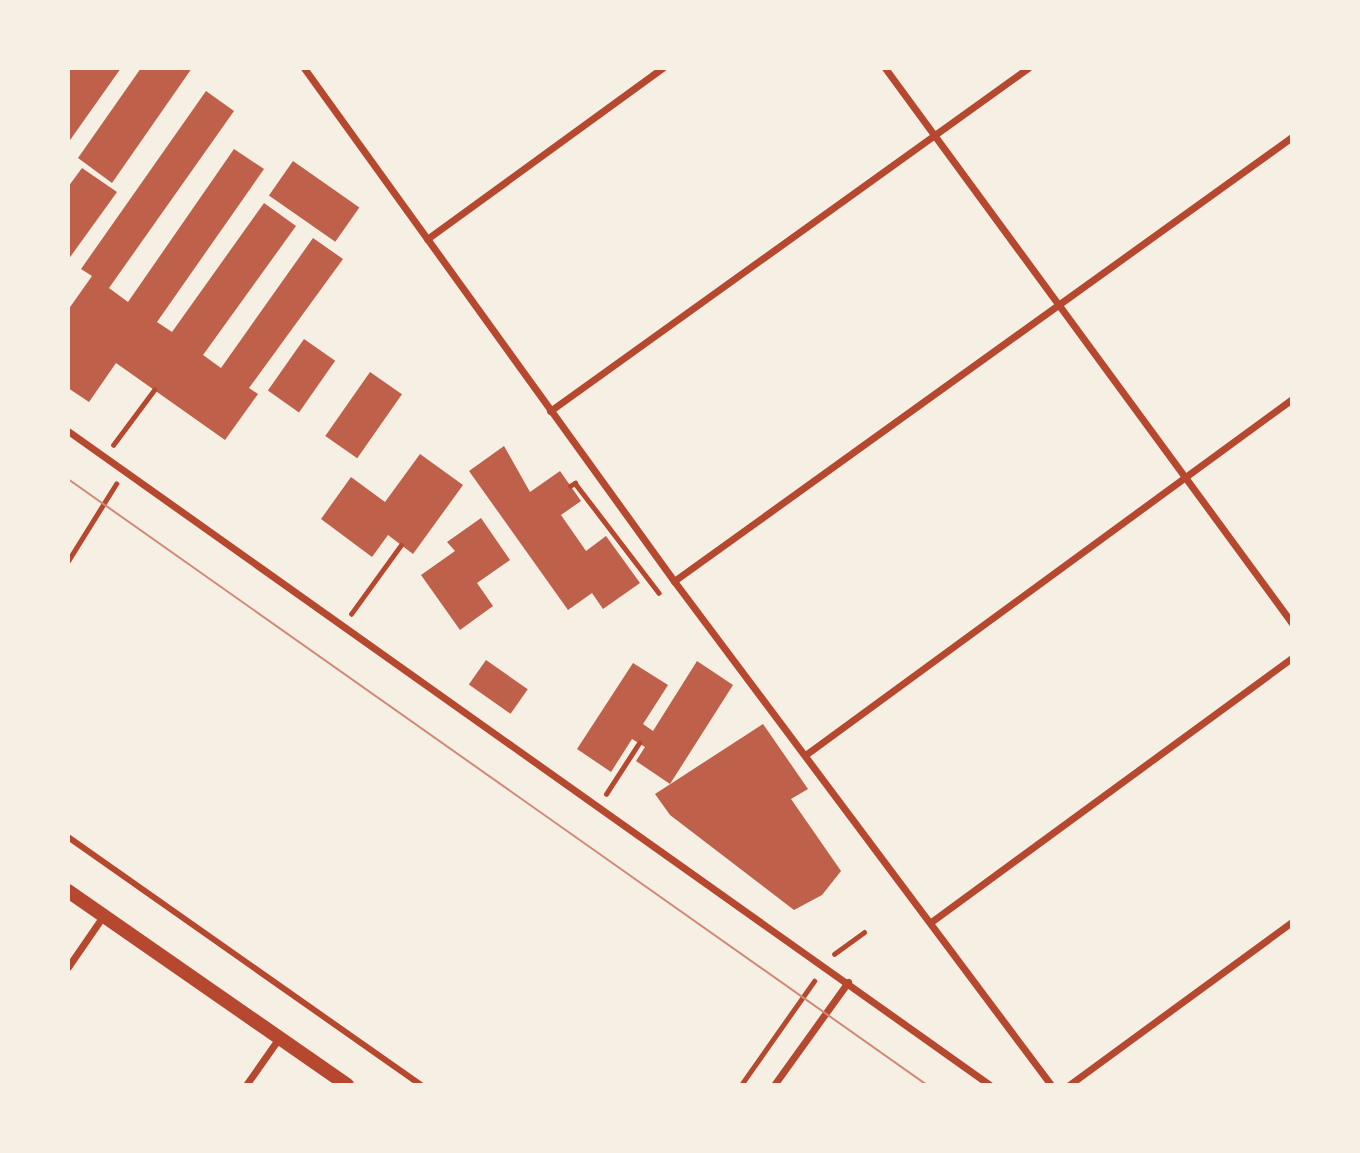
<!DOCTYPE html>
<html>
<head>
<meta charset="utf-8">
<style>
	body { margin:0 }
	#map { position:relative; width:1360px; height:1153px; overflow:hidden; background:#f6efe4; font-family:"Fira Sans Condensed",sans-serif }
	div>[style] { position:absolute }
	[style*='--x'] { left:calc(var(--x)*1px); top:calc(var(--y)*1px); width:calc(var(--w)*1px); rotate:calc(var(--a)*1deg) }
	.building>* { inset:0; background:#bf614a; transform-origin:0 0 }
	.path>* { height:4.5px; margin:-2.25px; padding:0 2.25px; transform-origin:2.25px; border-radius:2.25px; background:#b5482f }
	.pedestrian>* { height:6px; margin:-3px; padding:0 3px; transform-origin:3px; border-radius:3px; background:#b5482f }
	.minor>* { height:7px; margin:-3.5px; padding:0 3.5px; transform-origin:3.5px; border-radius:3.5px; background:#b5482f }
	.secondary>* { height:14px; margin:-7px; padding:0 7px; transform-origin:7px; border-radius:7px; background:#b5482f }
	.tram>* { height:2px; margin:-1px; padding:0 1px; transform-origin:1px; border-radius:1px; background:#cf8b77 }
	span { translate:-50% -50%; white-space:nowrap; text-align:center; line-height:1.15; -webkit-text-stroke:7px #f6efe4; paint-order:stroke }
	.frame { position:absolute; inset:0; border:70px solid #f6efe4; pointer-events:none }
</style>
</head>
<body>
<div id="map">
	<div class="building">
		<i style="clip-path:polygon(70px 68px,121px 68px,68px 143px,68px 71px)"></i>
		<i style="clip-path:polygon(141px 68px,192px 68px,112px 183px,78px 158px)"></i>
		<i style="clip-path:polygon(206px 91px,234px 111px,109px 288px,128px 302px,234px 149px,264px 169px,157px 322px,172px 332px,264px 203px,296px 226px,203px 355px,221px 368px,313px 238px,343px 259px,249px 388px,258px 394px,225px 440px,116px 363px,89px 402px,68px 388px,68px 310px,92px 276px,81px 269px)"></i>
		<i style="left:293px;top:161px;width:81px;height:42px;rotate:35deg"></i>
		<i style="clip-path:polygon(82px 168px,117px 192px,68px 260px,68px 187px)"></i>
		<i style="left:304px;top:339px;width:38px;height:63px;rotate:35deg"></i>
		<i style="left:370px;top:372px;width:39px;height:78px;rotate:35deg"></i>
		<i style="clip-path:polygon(504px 446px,530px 492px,560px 471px,581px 501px,561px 515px,586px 551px,606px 536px,640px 583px,603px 609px,592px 593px,568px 610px,469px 471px)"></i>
		<i style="clip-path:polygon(420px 454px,463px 485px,413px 554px,388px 535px,372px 557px,321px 519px,351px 477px,385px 502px)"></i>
		<i style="clip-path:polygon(481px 518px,510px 560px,477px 583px,493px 606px,460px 630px,421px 575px,455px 551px,447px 542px)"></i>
		<i style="left:486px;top:660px;width:51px;height:30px;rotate:35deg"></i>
		<i style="clip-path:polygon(697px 661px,733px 685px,670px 784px,636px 761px,645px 747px,632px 739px,611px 772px,577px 749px,633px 663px,668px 685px,643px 724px,653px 731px)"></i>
		<i style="clip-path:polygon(763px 724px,808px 789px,791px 799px,841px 871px,822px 895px,794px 910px,670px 815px,655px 794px)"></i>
	</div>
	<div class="path">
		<i style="--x:113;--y:445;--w:69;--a:-53.3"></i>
		<i style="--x:570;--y:486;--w:6;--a:-31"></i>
		<i style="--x:575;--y:483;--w:138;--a:52.6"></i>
		<i style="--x:68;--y:561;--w:91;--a:-58.1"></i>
		<i style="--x:351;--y:614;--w:85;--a:-54.1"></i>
		<i style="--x:606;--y:794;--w:61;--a:-57.1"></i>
		<i style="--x:834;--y:954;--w:37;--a:-36"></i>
		<i style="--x:741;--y:1085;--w:127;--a:-54.9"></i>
	</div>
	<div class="pedestrian">
		<i style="--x:68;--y:837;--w:431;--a:35.1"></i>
	</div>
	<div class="minor">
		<i style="--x:304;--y:68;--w:633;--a:54.2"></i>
		<i style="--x:674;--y:581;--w:629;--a:53.2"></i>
		<i style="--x:885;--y:68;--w:688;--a:53.75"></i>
		<i style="--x:427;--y:239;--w:291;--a:-36"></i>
		<i style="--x:550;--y:411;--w:588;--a:-35.66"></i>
		<i style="--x:68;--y:431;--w:1130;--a:35.35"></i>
		<i style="--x:674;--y:581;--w:761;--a:-35.7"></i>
		<i style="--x:808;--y:753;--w:600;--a:-36.18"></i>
		<i style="--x:931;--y:922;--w:447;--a:-36.2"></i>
		<i style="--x:68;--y:967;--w:62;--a:-55.5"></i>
		<i style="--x:246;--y:1085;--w:57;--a:-54.9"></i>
		<i style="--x:774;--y:1085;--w:127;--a:-54.3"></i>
		<i style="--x:1069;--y:1085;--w:276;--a:-36.2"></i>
	</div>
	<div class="secondary">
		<i style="--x:68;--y:891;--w:340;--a:34.8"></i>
	</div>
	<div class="tram">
		<i style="--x:68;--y:479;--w:1051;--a:35.2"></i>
	</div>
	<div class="frame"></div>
</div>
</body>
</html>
